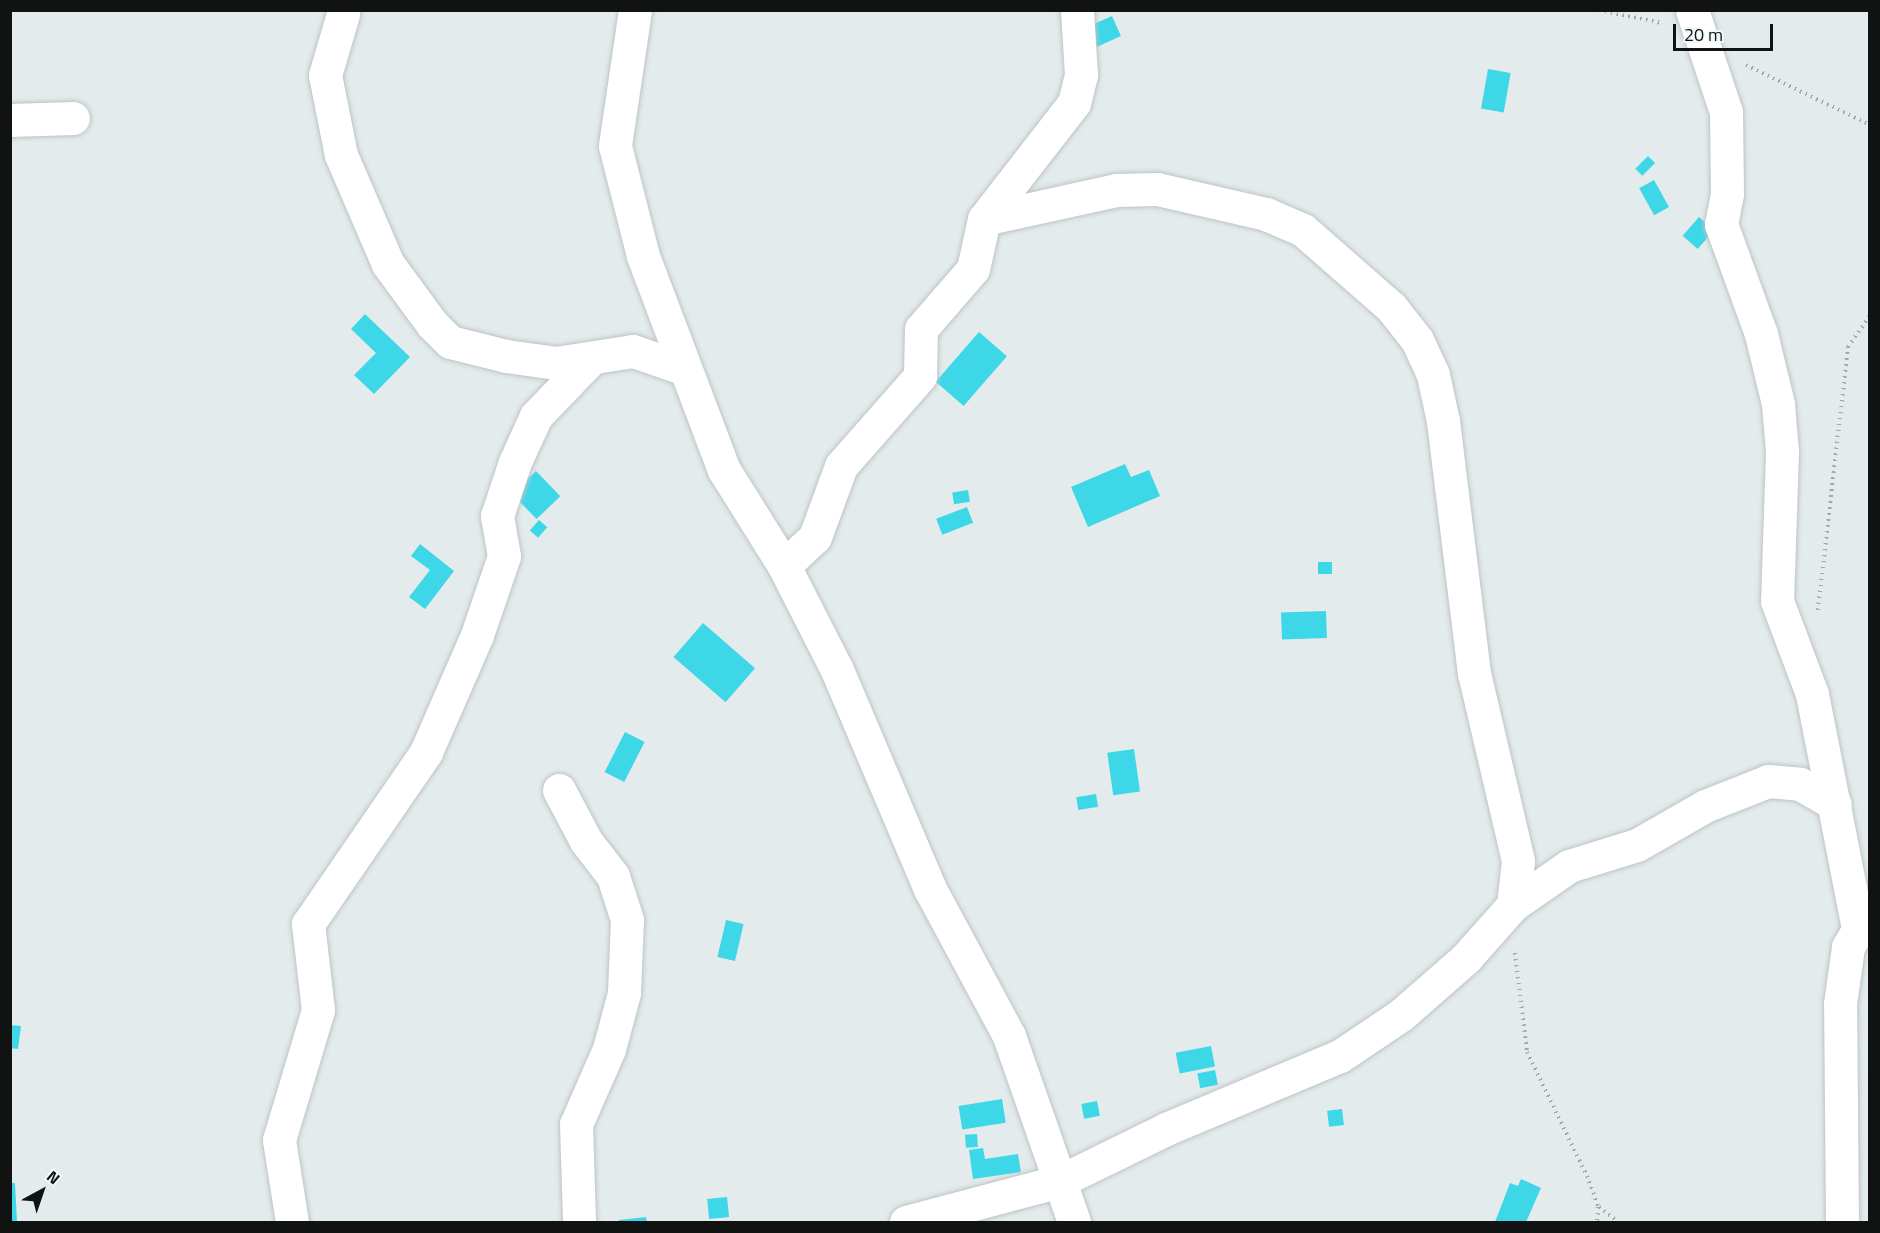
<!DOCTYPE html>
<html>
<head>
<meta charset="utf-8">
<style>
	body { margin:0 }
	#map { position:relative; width:1880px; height:1233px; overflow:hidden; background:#e4ebec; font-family:"Titillium Web",sans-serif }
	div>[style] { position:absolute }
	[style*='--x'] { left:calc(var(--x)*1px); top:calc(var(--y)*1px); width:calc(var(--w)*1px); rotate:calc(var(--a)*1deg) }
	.building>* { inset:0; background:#3ed7e8; transform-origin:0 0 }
	.path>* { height:4px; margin-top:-2px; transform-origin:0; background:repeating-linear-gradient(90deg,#a2a7a8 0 1.5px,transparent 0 6px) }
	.roads { filter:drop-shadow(0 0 2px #bdc4c5) drop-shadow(0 0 2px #bdc4c5) }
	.minor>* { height:33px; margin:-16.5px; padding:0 16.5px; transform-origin:16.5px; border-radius:16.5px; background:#fff }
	span { translate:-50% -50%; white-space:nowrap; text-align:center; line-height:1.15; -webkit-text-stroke:6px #f1f9fa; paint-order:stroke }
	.frame { position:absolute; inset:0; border:12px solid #111313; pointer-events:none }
	.north { position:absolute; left:12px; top:1161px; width:60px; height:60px; -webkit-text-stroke:4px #f1f9fa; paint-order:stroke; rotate:40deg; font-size:16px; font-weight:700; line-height:24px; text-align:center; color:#111313 }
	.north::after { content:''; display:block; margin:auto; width:21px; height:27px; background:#111313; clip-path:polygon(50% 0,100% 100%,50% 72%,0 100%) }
	.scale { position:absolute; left:1673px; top:24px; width:100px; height:27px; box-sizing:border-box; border:3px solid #111313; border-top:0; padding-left:8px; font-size:18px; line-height:21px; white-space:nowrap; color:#111313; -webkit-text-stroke:4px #f1f9fa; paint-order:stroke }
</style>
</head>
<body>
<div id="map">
	<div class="building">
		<i style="left:1112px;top:16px;width:22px;height:29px;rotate:66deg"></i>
		<i style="left:1488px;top:69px;width:23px;height:40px;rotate:10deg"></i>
		<i style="left:1648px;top:156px;width:10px;height:18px;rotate:45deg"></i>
		<i style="left:1654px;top:180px;width:31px;height:17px;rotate:61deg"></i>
		<i style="left:1699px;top:217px;width:20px;height:25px;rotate:41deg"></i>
		<i style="clip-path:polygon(365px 314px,410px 357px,374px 394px,354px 375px,376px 353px,351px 329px)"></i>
		<i style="left:979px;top:332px;width:37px;height:66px;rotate:41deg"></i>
		<i style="clip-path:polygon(1125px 464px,1131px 477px,1149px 470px,1160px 496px,1088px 527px,1071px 487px)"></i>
		<i style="left:536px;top:471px;width:35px;height:33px;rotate:46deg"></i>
		<i style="left:968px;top:490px;width:12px;height:16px;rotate:81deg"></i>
		<i style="left:967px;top:507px;width:17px;height:33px;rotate:69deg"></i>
		<i style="left:539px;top:520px;width:11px;height:14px;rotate:41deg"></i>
		<i style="clip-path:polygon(420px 544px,454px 571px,425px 609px,409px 597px,430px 570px,411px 556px)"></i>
		<i style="left:1318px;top:562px;width:14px;height:12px"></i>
		<i style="left:1326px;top:611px;width:27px;height:45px;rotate:88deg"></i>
		<i style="left:703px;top:623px;width:69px;height:45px;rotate:41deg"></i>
		<i style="left:625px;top:732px;width:22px;height:45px;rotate:27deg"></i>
		<i style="left:1134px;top:749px;width:43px;height:27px;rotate:82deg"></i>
		<i style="left:1096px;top:794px;width:13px;height:20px;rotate:81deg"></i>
		<i style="left:726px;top:920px;width:18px;height:38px;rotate:13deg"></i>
		<i style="clip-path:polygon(10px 1025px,21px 1026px,18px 1049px,10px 1048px)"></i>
		<i style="left:1211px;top:1046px;width:21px;height:36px;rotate:79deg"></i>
		<i style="left:1215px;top:1070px;width:15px;height:18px;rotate:79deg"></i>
		<i style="left:1002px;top:1099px;width:24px;height:44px;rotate:81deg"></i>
		<i style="left:1097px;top:1101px;width:15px;height:16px;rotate:79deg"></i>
		<i style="left:1342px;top:1109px;width:16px;height:15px;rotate:83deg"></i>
		<i style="left:977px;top:1134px;width:13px;height:12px;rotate:86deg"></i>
		<i style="clip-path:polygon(983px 1148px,985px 1159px,1018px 1154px,1021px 1172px,973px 1179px,969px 1150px)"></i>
		<i style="clip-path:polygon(1521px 1179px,1541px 1188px,1526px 1222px,1495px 1222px,1510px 1183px,1518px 1186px)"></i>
		<i style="clip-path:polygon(10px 1183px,15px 1183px,17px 1222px,10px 1222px)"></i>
		<i style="left:727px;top:1197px;width:20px;height:20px;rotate:84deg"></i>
		<i style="clip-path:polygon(646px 1217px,647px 1222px,619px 1222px,619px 1220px)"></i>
	</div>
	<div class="path">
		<i style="--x:1599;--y:10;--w:64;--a:11.7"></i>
		<i style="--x:1746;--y:65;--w:138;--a:25.8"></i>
		<i style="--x:1818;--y:610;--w:265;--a:-83.5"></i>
		<i style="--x:1848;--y:347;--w:38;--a:-55"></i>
		<i style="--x:1515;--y:953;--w:100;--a:83.1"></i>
		<i style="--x:1527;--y:1052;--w:138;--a:64.2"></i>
		<i style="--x:1587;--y:1176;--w:33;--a:70"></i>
		<i style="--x:1598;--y:1207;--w:15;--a:94"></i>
		<i style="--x:1599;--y:1207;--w:24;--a:38"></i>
	</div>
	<div class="roads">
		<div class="minor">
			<i style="--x:635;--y:10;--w:137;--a:98.4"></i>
			<i style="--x:615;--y:146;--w:114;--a:75.7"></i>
			<i style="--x:643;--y:256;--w:229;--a:69.3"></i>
			<i style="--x:724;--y:470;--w:113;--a:58"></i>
			<i style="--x:784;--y:566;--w:117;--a:63"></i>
			<i style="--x:837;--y:670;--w:238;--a:67"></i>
			<i style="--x:930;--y:889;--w:167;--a:61.7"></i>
			<i style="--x:1009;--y:1036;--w:197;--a:70.7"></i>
			<i style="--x:1692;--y:10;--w:108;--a:71.6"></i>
			<i style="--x:1726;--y:112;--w:82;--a:89.3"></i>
			<i style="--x:1727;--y:194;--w:31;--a:101"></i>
			<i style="--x:1721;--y:224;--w:117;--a:70"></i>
			<i style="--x:1761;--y:334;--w:72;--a:76.3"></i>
			<i style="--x:1778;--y:404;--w:48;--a:85.2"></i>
			<i style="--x:1782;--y:452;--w:149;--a:91.9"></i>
			<i style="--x:1777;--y:601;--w:99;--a:69.4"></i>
			<i style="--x:1812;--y:694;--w:233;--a:78.9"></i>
			<i style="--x:343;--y:14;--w:64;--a:106.4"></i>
			<i style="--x:325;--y:75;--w:82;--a:78.7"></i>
			<i style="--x:341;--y:155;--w:119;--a:66.7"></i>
			<i style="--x:388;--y:264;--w:74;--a:53.7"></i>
			<i style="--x:432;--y:324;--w:25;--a:45"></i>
			<i style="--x:450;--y:342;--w:58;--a:14"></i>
			<i style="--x:506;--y:356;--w:50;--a:8"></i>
			<i style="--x:556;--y:363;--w:78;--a:-8.9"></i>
			<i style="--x:633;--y:351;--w:55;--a:19.1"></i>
			<i style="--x:10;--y:120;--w:63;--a:-1.8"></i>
			<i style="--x:984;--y:219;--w:135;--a:-12.4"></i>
			<i style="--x:1116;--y:190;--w:41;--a:-1.4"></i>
			<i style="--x:1157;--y:189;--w:112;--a:12.9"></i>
			<i style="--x:1266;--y:214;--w:40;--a:23.4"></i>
			<i style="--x:1303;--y:230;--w:117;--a:41.2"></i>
			<i style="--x:1391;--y:307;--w:42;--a:51.8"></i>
			<i style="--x:1417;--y:340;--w:38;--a:65"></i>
			<i style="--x:1433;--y:375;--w:47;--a:77.7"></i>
			<i style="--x:1443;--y:421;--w:254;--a:83"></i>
			<i style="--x:1474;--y:673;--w:193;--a:76.8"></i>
			<i style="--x:1518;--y:861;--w:44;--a:96.5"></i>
			<i style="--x:784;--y:566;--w:42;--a:-43.1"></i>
			<i style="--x:815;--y:537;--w:76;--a:-69.9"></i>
			<i style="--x:841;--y:466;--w:120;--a:-48.7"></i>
			<i style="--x:920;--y:376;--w:47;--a:-88.8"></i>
			<i style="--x:921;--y:329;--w:79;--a:-49.1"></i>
			<i style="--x:973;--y:269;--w:51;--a:-77.6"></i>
			<i style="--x:984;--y:219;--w:147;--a:-52.2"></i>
			<i style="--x:1074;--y:103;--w:30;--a:-76"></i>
			<i style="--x:1081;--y:74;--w:64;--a:-93.6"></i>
			<i style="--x:559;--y:790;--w:58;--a:62.1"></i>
			<i style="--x:586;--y:841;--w:44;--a:52.4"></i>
			<i style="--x:613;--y:876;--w:46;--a:72.3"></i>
			<i style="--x:627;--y:920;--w:73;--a:92.4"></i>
			<i style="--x:624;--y:993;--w:58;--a:105"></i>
			<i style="--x:609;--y:1049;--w:82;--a:113.7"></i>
			<i style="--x:576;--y:1124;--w:98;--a:88.2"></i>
			<i style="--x:292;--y:1222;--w:83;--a:-99"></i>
			<i style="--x:279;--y:1140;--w:136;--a:-73.3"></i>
			<i style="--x:318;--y:1010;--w:87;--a:-96.6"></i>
			<i style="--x:308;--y:924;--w:209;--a:-55.5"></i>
			<i style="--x:426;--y:752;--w:128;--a:-66.4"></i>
			<i style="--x:477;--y:635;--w:83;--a:-71.1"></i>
			<i style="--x:504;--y:556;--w:41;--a:-99.9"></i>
			<i style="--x:497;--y:516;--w:57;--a:-71.6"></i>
			<i style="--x:515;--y:462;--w:51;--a:-65.5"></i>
			<i style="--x:536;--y:416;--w:75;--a:-46.1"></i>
			<i style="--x:906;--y:1222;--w:159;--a:-14.9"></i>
			<i style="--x:1060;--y:1181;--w:118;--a:-26.1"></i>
			<i style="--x:1166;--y:1129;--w:189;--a:-22.8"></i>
			<i style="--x:1340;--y:1056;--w:73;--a:-33.9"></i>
			<i style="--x:1401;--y:1015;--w:86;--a:-41.2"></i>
			<i style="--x:1466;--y:958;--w:71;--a:-48.4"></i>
			<i style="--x:1513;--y:905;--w:68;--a:-34.9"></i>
			<i style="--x:1569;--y:866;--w:71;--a:-17.2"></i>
			<i style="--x:1637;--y:845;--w:78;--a:-29.8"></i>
			<i style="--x:1705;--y:806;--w:68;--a:-21.6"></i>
			<i style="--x:1768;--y:781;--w:32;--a:5"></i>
			<i style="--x:1800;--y:784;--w:40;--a:29.7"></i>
			<i style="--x:1842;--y:1222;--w:218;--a:-90.5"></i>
			<i style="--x:1840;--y:1004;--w:58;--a:-82"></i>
			<i style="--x:1848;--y:947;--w:44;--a:-59.9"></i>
		</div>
	</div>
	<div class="frame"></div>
	<div class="north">N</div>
	<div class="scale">20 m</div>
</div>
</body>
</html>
